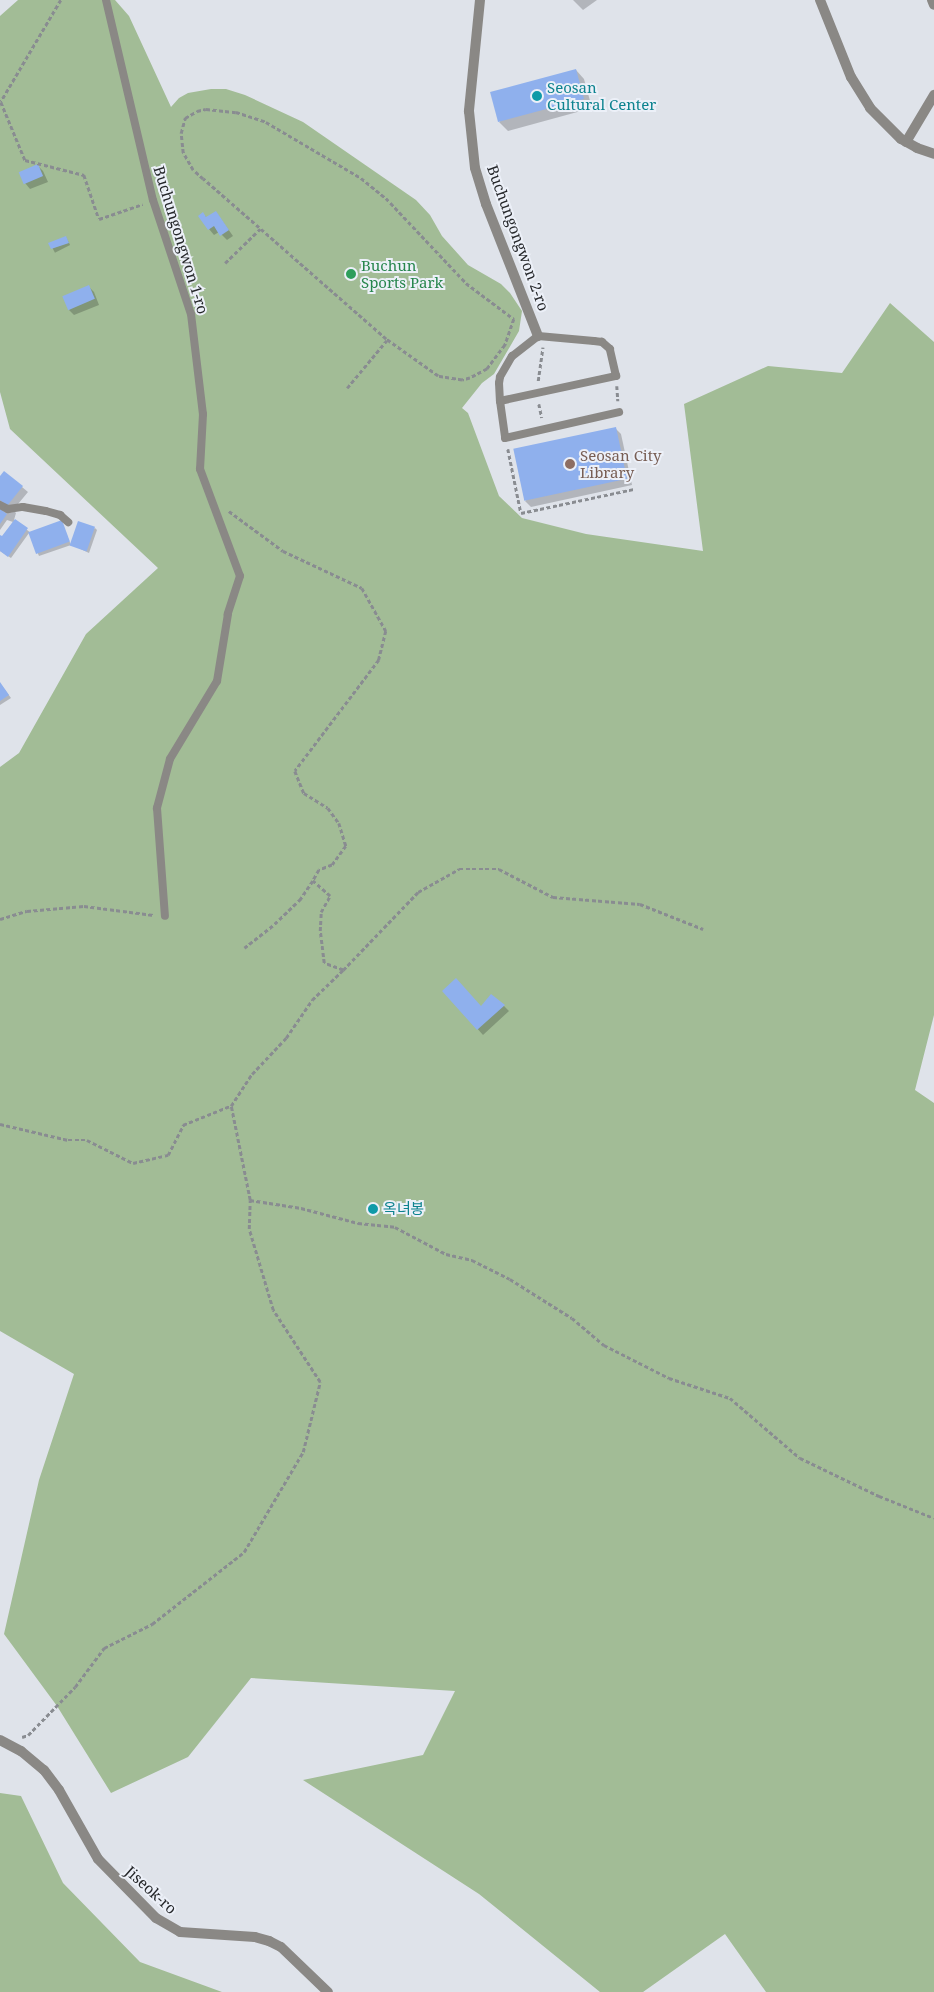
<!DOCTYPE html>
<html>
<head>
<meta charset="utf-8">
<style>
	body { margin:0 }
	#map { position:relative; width:934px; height:1992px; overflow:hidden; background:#dfe3ea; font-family:"Noto Serif","Noto Sans KR",serif }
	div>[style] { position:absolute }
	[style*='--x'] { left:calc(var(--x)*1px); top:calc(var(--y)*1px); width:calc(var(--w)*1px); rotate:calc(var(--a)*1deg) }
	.green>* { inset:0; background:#a2bc96 }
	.shadow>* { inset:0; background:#0003; transform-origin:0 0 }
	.building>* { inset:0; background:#8fb0ed; transform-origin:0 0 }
	.path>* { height:2.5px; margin-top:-1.25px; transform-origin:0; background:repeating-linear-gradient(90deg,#898c91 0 4px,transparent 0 6.5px) }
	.service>* { height:8px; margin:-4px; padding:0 4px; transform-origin:4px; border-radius:4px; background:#8a8885 }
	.minor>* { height:10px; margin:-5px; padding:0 5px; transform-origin:5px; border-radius:5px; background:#8a8885 }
	.tertiary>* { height:10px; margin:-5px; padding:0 5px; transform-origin:5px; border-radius:5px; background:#8a8885 }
	.dots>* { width:14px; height:14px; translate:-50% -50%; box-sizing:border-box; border:2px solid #ecf0f8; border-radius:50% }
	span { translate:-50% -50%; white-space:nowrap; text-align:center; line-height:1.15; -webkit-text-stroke:4px #ecf0f8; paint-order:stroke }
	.culture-label { font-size:15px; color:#0d838f }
	.left { translate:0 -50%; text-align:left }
	.street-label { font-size:15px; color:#25272a }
	.leisure-label { font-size:15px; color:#27864d }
	.education-label { font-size:15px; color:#785e54 }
</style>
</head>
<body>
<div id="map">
	<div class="green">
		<i style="clip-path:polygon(18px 0,115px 0,129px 16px,171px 107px,179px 98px,188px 93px,211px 89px,226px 89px,245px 95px,303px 122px,416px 200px,430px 215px,442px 236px,468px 265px,501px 284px,510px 293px,522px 311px,519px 331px,494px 374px,482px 383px,462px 408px,468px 413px,499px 496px,522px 518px,586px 534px,703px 551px,684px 404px,768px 366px,842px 373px,890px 303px,934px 342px,934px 1015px,915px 1090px,934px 1103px,934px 1992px,766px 1992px,725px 1934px,643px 1992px,600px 1992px,479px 1894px,303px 1780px,423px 1755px,455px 1691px,251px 1678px,188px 1757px,111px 1793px,57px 1706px,4px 1634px,39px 1480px,74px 1374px,0 1331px,0 767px,19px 753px,86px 634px,158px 568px,10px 429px,0 392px,0 16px)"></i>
		<i style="clip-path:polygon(0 1793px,21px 1796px,63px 1883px,140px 1962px,222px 1992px,0 1992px)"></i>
	</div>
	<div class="shadow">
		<i style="clip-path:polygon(573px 0,597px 0,583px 10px)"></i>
		<i style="clip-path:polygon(576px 70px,584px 79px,592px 108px,508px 131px,499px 122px)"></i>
		<i style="clip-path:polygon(38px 166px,43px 171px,48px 182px,30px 189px,25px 183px)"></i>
		<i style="clip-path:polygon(216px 212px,233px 236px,227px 240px,219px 232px,214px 235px,209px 229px,203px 214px,207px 218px)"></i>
		<i style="left:66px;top:237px;width:9px;height:17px;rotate:63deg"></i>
		<i style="clip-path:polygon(88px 286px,94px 292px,99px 305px,74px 315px,69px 310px)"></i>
		<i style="clip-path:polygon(615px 428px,621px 434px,632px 485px,531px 507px,525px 501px)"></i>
		<i style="clip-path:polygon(0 478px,22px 487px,28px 492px,13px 510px,16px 513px,14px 520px,31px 533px,61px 522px,71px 545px,39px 556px,29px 533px,11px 558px,0 551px,0 536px,2px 538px,13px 522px,7px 520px,0 530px)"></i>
		<i style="clip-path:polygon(95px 528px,97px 530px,89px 553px,72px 545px)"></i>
		<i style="clip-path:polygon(0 683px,11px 698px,0 705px)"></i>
		<i style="clip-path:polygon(444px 991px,482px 1008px,504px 1006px,509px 1011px,483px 1035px)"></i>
	</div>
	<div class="building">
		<i style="left:576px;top:69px;width:31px;height:89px;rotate:75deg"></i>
		<i style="left:38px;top:164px;width:13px;height:21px;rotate:67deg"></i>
		<i style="clip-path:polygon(216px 211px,229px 230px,220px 236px,214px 226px,208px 230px,198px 216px,203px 212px,206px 217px)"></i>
		<i style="clip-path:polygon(66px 236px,69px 243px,51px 249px,48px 243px)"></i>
		<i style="left:89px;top:285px;width:15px;height:29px;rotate:67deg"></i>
		<i style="left:616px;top:427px;width:53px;height:105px;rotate:78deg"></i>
		<i style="clip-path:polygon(4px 471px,23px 486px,7px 506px,0 500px,0 476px)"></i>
		<i style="clip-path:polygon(0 509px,7px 514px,0 524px)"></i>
		<i style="clip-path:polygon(15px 519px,28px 528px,8px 557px,0 551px,0 535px,2px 536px)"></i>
		<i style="left:62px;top:520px;width:23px;height:36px;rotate:70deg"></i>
		<i style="left:78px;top:521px;width:18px;height:26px;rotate:19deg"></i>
		<i style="clip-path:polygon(0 682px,9px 695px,0 701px)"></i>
		<i style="clip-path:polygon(456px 978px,481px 1006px,491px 994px,505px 1005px,477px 1030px,442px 991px)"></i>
	</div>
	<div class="path">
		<i style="--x:61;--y:0;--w:118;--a:120.5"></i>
		<i style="--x:1;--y:102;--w:63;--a:67.5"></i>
		<i style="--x:25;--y:160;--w:61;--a:14.3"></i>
		<i style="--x:84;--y:175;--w:46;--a:71.2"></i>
		<i style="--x:99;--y:219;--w:46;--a:-18.8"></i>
		<i style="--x:206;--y:109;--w:30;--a:6"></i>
		<i style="--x:236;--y:112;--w:32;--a:18"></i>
		<i style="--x:266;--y:122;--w:110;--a:30.5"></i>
		<i style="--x:361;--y:178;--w:32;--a:39"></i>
		<i style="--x:386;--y:198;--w:117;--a:46.7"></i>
		<i style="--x:466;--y:283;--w:60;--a:36.9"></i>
		<i style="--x:514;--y:319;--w:28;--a:109"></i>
		<i style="--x:505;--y:345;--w:30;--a:127"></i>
		<i style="--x:487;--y:369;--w:19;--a:152"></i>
		<i style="--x:470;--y:378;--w:8;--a:166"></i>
		<i style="--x:462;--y:380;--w:24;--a:-171"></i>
		<i style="--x:438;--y:376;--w:64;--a:-144.6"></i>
		<i style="--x:386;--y:339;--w:243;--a:-138.8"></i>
		<i style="--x:203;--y:179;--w:13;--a:-138"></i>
		<i style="--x:193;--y:170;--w:20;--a:-120"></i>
		<i style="--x:183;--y:153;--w:20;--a:-96"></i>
		<i style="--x:181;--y:133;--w:16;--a:-75"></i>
		<i style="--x:185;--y:118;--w:14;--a:-30"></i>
		<i style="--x:197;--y:111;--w:9;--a:-13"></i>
		<i style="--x:225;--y:263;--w:49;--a:-44.2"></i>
		<i style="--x:538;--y:381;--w:34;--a:-82"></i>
		<i style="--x:617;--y:386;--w:15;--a:86"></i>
		<i style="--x:347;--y:388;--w:62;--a:-50.2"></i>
		<i style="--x:539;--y:404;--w:14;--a:78"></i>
		<i style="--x:508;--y:449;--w:65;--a:78.5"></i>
		<i style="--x:521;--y:513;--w:116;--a:-12"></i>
		<i style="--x:229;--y:511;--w:67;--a:36.5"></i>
		<i style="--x:283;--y:551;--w:87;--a:25.1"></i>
		<i style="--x:362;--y:588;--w:49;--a:60.8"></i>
		<i style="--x:386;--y:631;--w:30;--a:104"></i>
		<i style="--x:379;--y:660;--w:139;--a:127.1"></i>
		<i style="--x:295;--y:771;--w:24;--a:68"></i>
		<i style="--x:304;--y:793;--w:28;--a:32"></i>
		<i style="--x:328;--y:808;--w:19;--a:54"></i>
		<i style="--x:339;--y:823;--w:24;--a:73"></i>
		<i style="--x:346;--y:846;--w:24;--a:126"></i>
		<i style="--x:332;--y:865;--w:14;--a:159"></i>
		<i style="--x:319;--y:870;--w:13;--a:119"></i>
		<i style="--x:0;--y:919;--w:28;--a:-17"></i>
		<i style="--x:27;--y:911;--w:57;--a:-5"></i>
		<i style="--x:84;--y:906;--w:70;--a:7.4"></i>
		<i style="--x:343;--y:970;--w:108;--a:-46.1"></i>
		<i style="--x:418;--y:892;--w:47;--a:-29.3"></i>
		<i style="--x:459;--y:869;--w:40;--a:0"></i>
		<i style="--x:499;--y:869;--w:61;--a:27.4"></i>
		<i style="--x:553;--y:897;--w:87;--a:4.6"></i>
		<i style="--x:640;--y:904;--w:68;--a:21.6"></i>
		<i style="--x:0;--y:1124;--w:70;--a:13.2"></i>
		<i style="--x:68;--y:1140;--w:19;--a:0"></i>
		<i style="--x:87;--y:1140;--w:51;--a:26.6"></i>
		<i style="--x:133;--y:1163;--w:36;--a:-13"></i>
		<i style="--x:168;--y:1155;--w:34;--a:-63"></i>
		<i style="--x:183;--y:1125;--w:51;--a:-22"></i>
		<i style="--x:250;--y:1200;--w:52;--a:8.9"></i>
		<i style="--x:301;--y:1208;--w:59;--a:14.7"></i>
		<i style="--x:358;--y:1223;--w:37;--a:6"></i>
		<i style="--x:395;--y:1227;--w:58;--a:27.9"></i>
		<i style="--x:446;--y:1254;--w:27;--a:13"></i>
		<i style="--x:472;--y:1260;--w:42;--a:26.6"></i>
		<i style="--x:510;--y:1279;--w:73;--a:32.2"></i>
		<i style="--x:572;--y:1318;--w:42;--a:40.2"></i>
		<i style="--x:604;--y:1345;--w:73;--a:26.9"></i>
		<i style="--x:669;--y:1378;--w:64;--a:18.2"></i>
		<i style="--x:730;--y:1398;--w:92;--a:40.6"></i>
		<i style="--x:800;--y:1458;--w:88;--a:25.7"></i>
		<i style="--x:879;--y:1496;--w:59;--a:21.8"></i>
		<i style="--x:22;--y:1737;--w:6;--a:-18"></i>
		<i style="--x:28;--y:1735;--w:67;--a:-45.6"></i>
		<i style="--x:75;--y:1687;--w:49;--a:-53.4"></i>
		<i style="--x:104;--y:1648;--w:54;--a:-26.6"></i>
		<i style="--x:152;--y:1624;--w:117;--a:-38"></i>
		<i style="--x:244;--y:1552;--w:116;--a:-59.5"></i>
		<i style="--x:303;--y:1452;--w:72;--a:-76.3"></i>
		<i style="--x:320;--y:1382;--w:86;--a:-123.1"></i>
		<i style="--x:273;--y:1310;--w:84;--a:-106.5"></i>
		<i style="--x:249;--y:1229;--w:29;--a:-88"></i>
		<i style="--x:250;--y:1200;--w:96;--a:-101.4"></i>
		<i style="--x:231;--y:1106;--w:38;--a:-57"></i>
		<i style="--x:252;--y:1074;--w:50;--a:-46.6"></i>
		<i style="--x:286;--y:1038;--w:46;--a:-55.6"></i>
		<i style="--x:312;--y:1000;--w:43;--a:-44.1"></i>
		<i style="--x:343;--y:970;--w:20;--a:-160"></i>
		<i style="--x:324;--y:963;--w:32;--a:-97"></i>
		<i style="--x:320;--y:931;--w:19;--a:-87"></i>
		<i style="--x:321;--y:912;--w:18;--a:-61"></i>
		<i style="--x:330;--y:896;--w:23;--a:-139"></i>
		<i style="--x:313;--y:881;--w:22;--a:124"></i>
		<i style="--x:301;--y:899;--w:39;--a:136"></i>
		<i style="--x:273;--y:926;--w:36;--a:142"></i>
	</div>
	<div class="service">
		<i style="--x:106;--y:0;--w:205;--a:76.8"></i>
		<i style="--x:153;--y:200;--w:120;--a:71.6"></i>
		<i style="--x:191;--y:314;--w:101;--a:83.2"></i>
		<i style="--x:203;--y:414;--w:55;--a:93.1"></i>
		<i style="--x:200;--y:469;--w:114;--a:69.5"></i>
		<i style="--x:240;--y:576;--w:40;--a:108"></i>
		<i style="--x:228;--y:614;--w:68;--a:99.3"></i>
		<i style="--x:217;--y:681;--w:91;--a:121.1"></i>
		<i style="--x:170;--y:759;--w:51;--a:104.9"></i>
		<i style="--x:157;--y:808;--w:108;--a:85.8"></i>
		<i style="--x:500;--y:401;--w:119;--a:-12.2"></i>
		<i style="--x:616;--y:376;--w:28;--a:-103"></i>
		<i style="--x:610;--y:349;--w:11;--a:-139"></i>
		<i style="--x:602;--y:342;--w:8;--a:-173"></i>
		<i style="--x:594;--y:341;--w:56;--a:-174.9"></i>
		<i style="--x:538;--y:336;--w:33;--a:142"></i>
		<i style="--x:512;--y:356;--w:24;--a:120"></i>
		<i style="--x:500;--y:377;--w:6;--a:99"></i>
		<i style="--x:499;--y:383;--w:18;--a:87"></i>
		<i style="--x:500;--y:401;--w:37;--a:82"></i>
		<i style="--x:505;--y:438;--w:117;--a:-12.8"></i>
		<i style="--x:0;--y:505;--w:9;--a:27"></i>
		<i style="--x:8;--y:509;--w:15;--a:-8"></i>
		<i style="--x:23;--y:507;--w:23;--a:10"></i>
		<i style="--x:46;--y:511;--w:15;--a:16"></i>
		<i style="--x:60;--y:515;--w:11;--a:41"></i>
	</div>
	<div class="minor">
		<i style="--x:480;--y:0;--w:112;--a:95.7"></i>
		<i style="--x:469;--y:111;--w:57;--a:84"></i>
		<i style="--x:475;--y:168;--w:38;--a:73"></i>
		<i style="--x:486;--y:204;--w:142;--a:68.5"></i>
		<i style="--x:932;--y:0;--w:5;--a:68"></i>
		<i style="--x:906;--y:142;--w:55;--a:-59.2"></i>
		<i style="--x:0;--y:1740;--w:24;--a:28"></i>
		<i style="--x:21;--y:1751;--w:30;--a:40"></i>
		<i style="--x:44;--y:1770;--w:25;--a:53"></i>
		<i style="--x:59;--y:1790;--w:79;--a:60.5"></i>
		<i style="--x:98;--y:1859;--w:83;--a:45.5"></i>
		<i style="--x:156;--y:1918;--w:28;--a:30"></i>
		<i style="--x:180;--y:1932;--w:75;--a:3.8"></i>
		<i style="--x:255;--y:1937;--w:15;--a:16"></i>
		<i style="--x:269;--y:1941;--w:13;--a:27"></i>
		<i style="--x:281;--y:1947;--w:65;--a:43.8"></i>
	</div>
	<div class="tertiary">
		<i style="--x:820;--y:0;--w:83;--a:68.1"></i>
		<i style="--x:851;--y:77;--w:36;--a:58"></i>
		<i style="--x:870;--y:108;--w:44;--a:45"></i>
		<i style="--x:901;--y:139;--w:18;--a:29"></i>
		<i style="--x:917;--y:148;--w:18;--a:19"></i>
	</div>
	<div class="dots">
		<i style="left:537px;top:96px;background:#0f9aa8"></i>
		<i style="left:351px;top:274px;background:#2e9e5b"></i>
		<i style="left:570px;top:464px;background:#8d6e63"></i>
		<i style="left:373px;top:1209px;background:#0f9aa8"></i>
	</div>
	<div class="culture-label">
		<span class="left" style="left:547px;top:96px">Seosan<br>Cultural Center</span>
		<span class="left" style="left:383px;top:1209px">옥녀봉</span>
	</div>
	<div class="street-label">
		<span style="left:518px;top:238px;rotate:70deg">Buchungongwon 2-ro</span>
		<span style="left:181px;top:240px;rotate:73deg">Buchungongwon 1-ro</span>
		<span style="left:151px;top:1890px;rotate:42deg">Jiseok-ro</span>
	</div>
	<div class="leisure-label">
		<span class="left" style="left:361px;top:274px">Buchun<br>Sports Park</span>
	</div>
	<div class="education-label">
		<span class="left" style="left:580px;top:464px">Seosan City<br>Library</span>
	</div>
</div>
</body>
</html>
